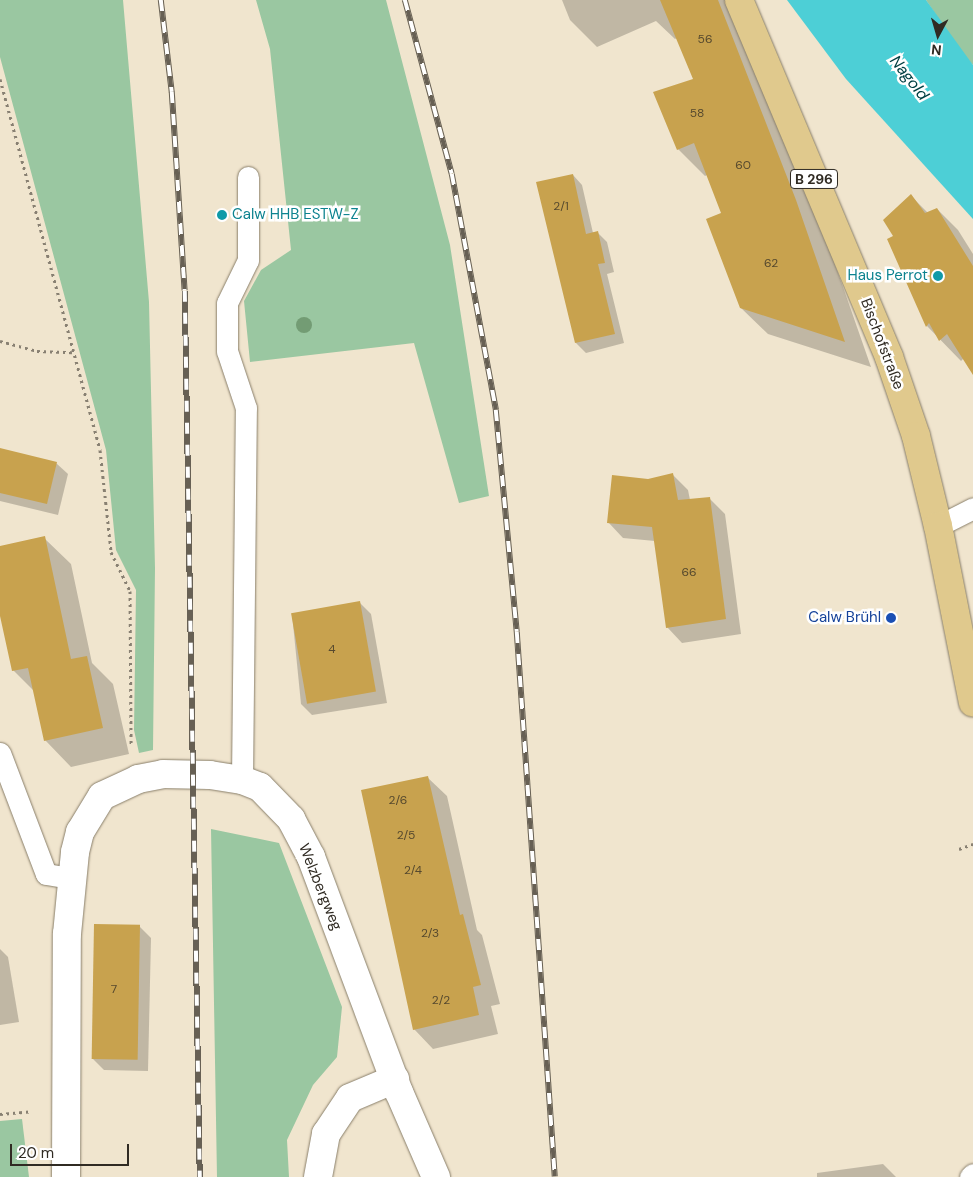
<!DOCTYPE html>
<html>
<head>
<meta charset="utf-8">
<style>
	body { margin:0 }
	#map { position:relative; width:973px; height:1177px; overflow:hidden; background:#f0e5ce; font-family:"DM Sans",sans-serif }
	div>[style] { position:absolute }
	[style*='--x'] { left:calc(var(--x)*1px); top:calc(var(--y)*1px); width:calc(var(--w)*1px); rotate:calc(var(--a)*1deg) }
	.green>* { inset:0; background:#9ac7a1 }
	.water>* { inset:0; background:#4dcfd6 }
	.shadow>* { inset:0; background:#0003 }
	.building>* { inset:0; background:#c8a24e; transform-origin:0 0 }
	.path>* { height:3px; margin-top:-1.5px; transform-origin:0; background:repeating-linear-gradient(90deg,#888072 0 2.5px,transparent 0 6.5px) }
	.roads { filter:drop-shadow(0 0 1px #897f6a) drop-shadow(0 0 1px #897f6a) }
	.service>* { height:21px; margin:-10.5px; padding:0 10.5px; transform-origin:10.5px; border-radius:10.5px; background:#fff }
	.minor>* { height:28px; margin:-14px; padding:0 14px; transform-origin:14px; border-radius:14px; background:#fff }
	.primary>* { height:28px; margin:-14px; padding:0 14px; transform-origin:14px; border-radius:14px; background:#e0c98d }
	.rail>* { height:5.5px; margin-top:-2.75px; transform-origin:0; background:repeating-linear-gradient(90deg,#fff 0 11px,#676054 0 22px); box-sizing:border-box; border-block:1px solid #676054 }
	.trees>* { width:16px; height:16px; margin:-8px; border-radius:50%; background:#739c74 }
	.dots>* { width:14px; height:14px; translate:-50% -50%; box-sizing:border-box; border:2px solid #fff; border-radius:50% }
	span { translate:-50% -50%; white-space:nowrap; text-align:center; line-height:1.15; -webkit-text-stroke:5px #fff; paint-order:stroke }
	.number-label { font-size:12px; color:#56492e }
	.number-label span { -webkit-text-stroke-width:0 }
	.shield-label span { padding:1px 4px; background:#fff; border:1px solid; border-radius:4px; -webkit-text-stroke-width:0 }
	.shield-label { font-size:14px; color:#302b23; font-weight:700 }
	.culture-label { font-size:15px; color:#0d838f }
	.left { translate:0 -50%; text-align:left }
	.right { translate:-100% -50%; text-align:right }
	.street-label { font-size:15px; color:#302b23 }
	.transit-label { font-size:15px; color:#164399 }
	.water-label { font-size:16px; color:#014043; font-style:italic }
	.north { position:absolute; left:913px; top:10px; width:50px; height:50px; -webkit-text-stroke:4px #fff; paint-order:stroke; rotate:186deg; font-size:14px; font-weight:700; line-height:20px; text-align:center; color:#302b23 }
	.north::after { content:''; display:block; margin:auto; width:18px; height:22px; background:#302b23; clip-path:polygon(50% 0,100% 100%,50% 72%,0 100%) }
	.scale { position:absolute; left:10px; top:1144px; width:119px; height:22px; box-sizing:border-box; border:2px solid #302b23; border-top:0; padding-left:6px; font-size:15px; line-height:18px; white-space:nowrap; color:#302b23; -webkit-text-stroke:4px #fff; paint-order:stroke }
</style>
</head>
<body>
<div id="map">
	<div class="green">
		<i style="clip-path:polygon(0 0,123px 0,149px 302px,155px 568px,153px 750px,139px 753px,134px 730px,136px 590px,116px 550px,106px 450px,0 57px)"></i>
		<i style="clip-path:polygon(256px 0,386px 0,450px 245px,489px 496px,459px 503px,414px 343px,250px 362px,244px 301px,261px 270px,291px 250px,270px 49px)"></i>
		<i style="clip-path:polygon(926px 0,973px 0,973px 65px,963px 55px)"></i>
		<i style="clip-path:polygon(211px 829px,279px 843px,342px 1007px,337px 1057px,313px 1085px,287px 1140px,289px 1177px,217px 1177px)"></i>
		<i style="clip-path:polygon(22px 1119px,29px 1177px,0 1177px,0 1121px)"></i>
	</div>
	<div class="water">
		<i style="clip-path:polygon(787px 0,926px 0,973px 65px,973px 219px,846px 79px)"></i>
	</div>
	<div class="shadow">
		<i style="clip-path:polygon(562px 0,726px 0,822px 227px,871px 367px,768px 334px,741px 308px,723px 214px,707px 175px,705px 176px,678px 149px,695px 79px,677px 38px,675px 39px,656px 21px,597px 47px,570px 20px)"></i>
		<i style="clip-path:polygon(573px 175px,582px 185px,593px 233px,597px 232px,607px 242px,614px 272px,607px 274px,624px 343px,586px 353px,576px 343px)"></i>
		<i style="clip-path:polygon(911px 196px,928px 213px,937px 209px,958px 230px,973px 254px,973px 373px,964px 358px,961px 361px,927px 326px,888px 240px,895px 236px)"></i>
		<i style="clip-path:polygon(0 449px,56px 463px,68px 474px,58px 515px,0 501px)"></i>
		<i style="clip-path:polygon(673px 475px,688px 490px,690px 500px,709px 498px,725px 514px,741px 634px,682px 643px,667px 627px,655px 541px,623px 538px,608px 522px,648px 481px)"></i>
		<i style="clip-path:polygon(44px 538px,71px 564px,92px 663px,113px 684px,129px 754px,71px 767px,45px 740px,34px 691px,13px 670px,0 610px,0 547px)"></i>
		<i style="clip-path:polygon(359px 602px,371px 614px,387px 703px,312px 715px,301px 704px,292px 614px)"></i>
		<i style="clip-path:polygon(427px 777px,447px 796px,477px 930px,482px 935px,500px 1004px,491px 1006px,498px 1034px,433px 1049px,414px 1029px)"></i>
		<i style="clip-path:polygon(139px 926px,151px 938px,148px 1071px,104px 1070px,92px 1058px)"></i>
		<i style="clip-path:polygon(0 949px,8px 957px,19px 1022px,0 1025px)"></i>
		<i style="clip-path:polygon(883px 1164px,896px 1177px,817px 1177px,817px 1173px)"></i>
	</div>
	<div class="building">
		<i style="clip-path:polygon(660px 0,718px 0,796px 200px,845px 342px,740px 308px,706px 219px,721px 213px,694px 143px,677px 150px,653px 92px,693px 79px)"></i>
		<i style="clip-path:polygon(573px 174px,586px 234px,598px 231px,605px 263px,598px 264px,615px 334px,575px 343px,536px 182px)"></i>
		<i style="clip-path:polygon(911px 194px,925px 213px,937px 208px,973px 266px,973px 375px,947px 334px,939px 341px,929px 323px,926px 327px,887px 239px,893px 236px,883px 220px)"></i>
		<i style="clip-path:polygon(0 448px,57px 462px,47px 504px,0 493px)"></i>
		<i style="clip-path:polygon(673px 473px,678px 500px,710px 497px,726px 619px,666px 628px,652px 527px,607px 523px,612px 475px,648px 479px)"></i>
		<i style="clip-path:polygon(45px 536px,71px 659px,87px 656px,103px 728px,44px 741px,28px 668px,12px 671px,0 616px,0 546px)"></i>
		<i style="left:360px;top:601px;width:92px;height:70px;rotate:80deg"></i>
		<i style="clip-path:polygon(428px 776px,460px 915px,463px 914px,481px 985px,473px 987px,479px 1015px,413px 1030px,361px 790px)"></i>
		<i style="left:94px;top:924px;width:46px;height:135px;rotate:1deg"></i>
	</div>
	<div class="path">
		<i style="--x:0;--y:79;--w:384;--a:74.9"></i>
		<i style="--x:100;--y:450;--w:103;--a:83.8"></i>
		<i style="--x:111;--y:552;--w:43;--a:64"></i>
		<i style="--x:130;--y:591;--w:155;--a:89.6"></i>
		<i style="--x:0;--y:341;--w:38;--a:15"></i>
		<i style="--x:37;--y:351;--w:35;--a:2"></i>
		<i style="--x:959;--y:849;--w:15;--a:-20"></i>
		<i style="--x:0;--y:1114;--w:32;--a:-5"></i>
	</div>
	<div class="roads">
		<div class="service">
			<i style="--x:938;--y:526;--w:39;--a:-27"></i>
			<i style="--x:0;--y:753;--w:129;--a:69.2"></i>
			<i style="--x:46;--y:874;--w:24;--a:9"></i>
			<i style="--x:242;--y:780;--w:372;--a:-89.4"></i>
			<i style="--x:246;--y:408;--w:60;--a:-108.4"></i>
			<i style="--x:227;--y:351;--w:48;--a:-90"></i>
			<i style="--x:227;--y:303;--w:48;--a:-64"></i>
			<i style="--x:248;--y:260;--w:83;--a:-90"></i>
			<i style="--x:970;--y:1177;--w:4;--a:-45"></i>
		</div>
		<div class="minor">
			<i style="--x:66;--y:1177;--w:243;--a:-89.8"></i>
			<i style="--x:67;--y:934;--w:82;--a:-84.4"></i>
			<i style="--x:75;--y:852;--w:21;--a:-76"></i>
			<i style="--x:80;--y:832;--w:42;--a:-58.6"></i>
			<i style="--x:102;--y:796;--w:40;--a:-25"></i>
			<i style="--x:138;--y:779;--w:25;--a:-11"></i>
			<i style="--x:163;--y:774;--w:47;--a:1.2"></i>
			<i style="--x:210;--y:775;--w:32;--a:9"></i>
			<i style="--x:242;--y:780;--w:19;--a:21"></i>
			<i style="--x:260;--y:787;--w:45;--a:45.9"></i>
			<i style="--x:291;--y:819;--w:43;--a:62.2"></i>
			<i style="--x:311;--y:857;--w:251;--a:69.5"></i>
			<i style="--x:399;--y:1092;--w:93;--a:66.5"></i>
			<i style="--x:318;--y:1177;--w:44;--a:-79.5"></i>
			<i style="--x:326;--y:1134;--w:43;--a:-56.3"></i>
			<i style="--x:350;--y:1098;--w:49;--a:-22.9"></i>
		</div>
		<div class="primary">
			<i style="--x:739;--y:0;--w:387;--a:67.2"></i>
			<i style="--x:889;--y:357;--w:83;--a:71.1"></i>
			<i style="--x:916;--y:436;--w:93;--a:76.3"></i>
			<i style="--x:938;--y:526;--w:180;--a:78.8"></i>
		</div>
	</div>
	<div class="rail">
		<i style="--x:161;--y:0;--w:93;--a:83.2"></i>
		<i style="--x:172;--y:92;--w:199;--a:86.3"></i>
		<i style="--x:185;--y:291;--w:886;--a:89.03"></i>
		<i style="--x:405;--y:0;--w:180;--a:74.9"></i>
		<i style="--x:452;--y:174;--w:240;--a:79.4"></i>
		<i style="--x:496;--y:410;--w:223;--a:84.6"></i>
		<i style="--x:517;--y:632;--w:546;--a:86.01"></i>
	</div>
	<div class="trees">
		<i style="left:304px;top:325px"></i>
	</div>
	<div class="dots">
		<i style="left:222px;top:215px;background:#0f9aa8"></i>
		<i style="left:938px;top:276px;background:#0f9aa8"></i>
		<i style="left:891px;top:618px;background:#1a4fb4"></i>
	</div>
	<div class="number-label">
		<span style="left:705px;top:40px">56</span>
		<span style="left:697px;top:114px">58</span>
		<span style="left:743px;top:166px">60</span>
		<span style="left:561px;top:207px">2/1</span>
		<span style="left:771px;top:264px">62</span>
		<span style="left:689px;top:573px">66</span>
		<span style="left:332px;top:650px">4</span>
		<span style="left:398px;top:801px">2/6</span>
		<span style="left:406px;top:836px">2/5</span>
		<span style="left:413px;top:871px">2/4</span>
		<span style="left:430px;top:934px">2/3</span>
		<span style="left:114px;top:990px">7</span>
		<span style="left:441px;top:1001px">2/2</span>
	</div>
	<div class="shield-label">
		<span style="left:814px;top:179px">B 296</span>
	</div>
	<div class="culture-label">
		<span class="left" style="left:232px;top:215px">Calw HHB ESTW-Z</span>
		<span class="right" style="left:928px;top:276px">Haus Perrot</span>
	</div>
	<div class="street-label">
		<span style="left:882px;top:344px;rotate:69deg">Bischofstraße</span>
		<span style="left:320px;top:887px;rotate:68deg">Welzbergweg</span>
	</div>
	<div class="transit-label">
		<span class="right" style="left:881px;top:618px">Calw Brühl</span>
	</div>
	<div class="water-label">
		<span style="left:909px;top:78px;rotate:52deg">Nagold</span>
	</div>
	<div class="north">N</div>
	<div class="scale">20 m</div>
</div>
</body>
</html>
